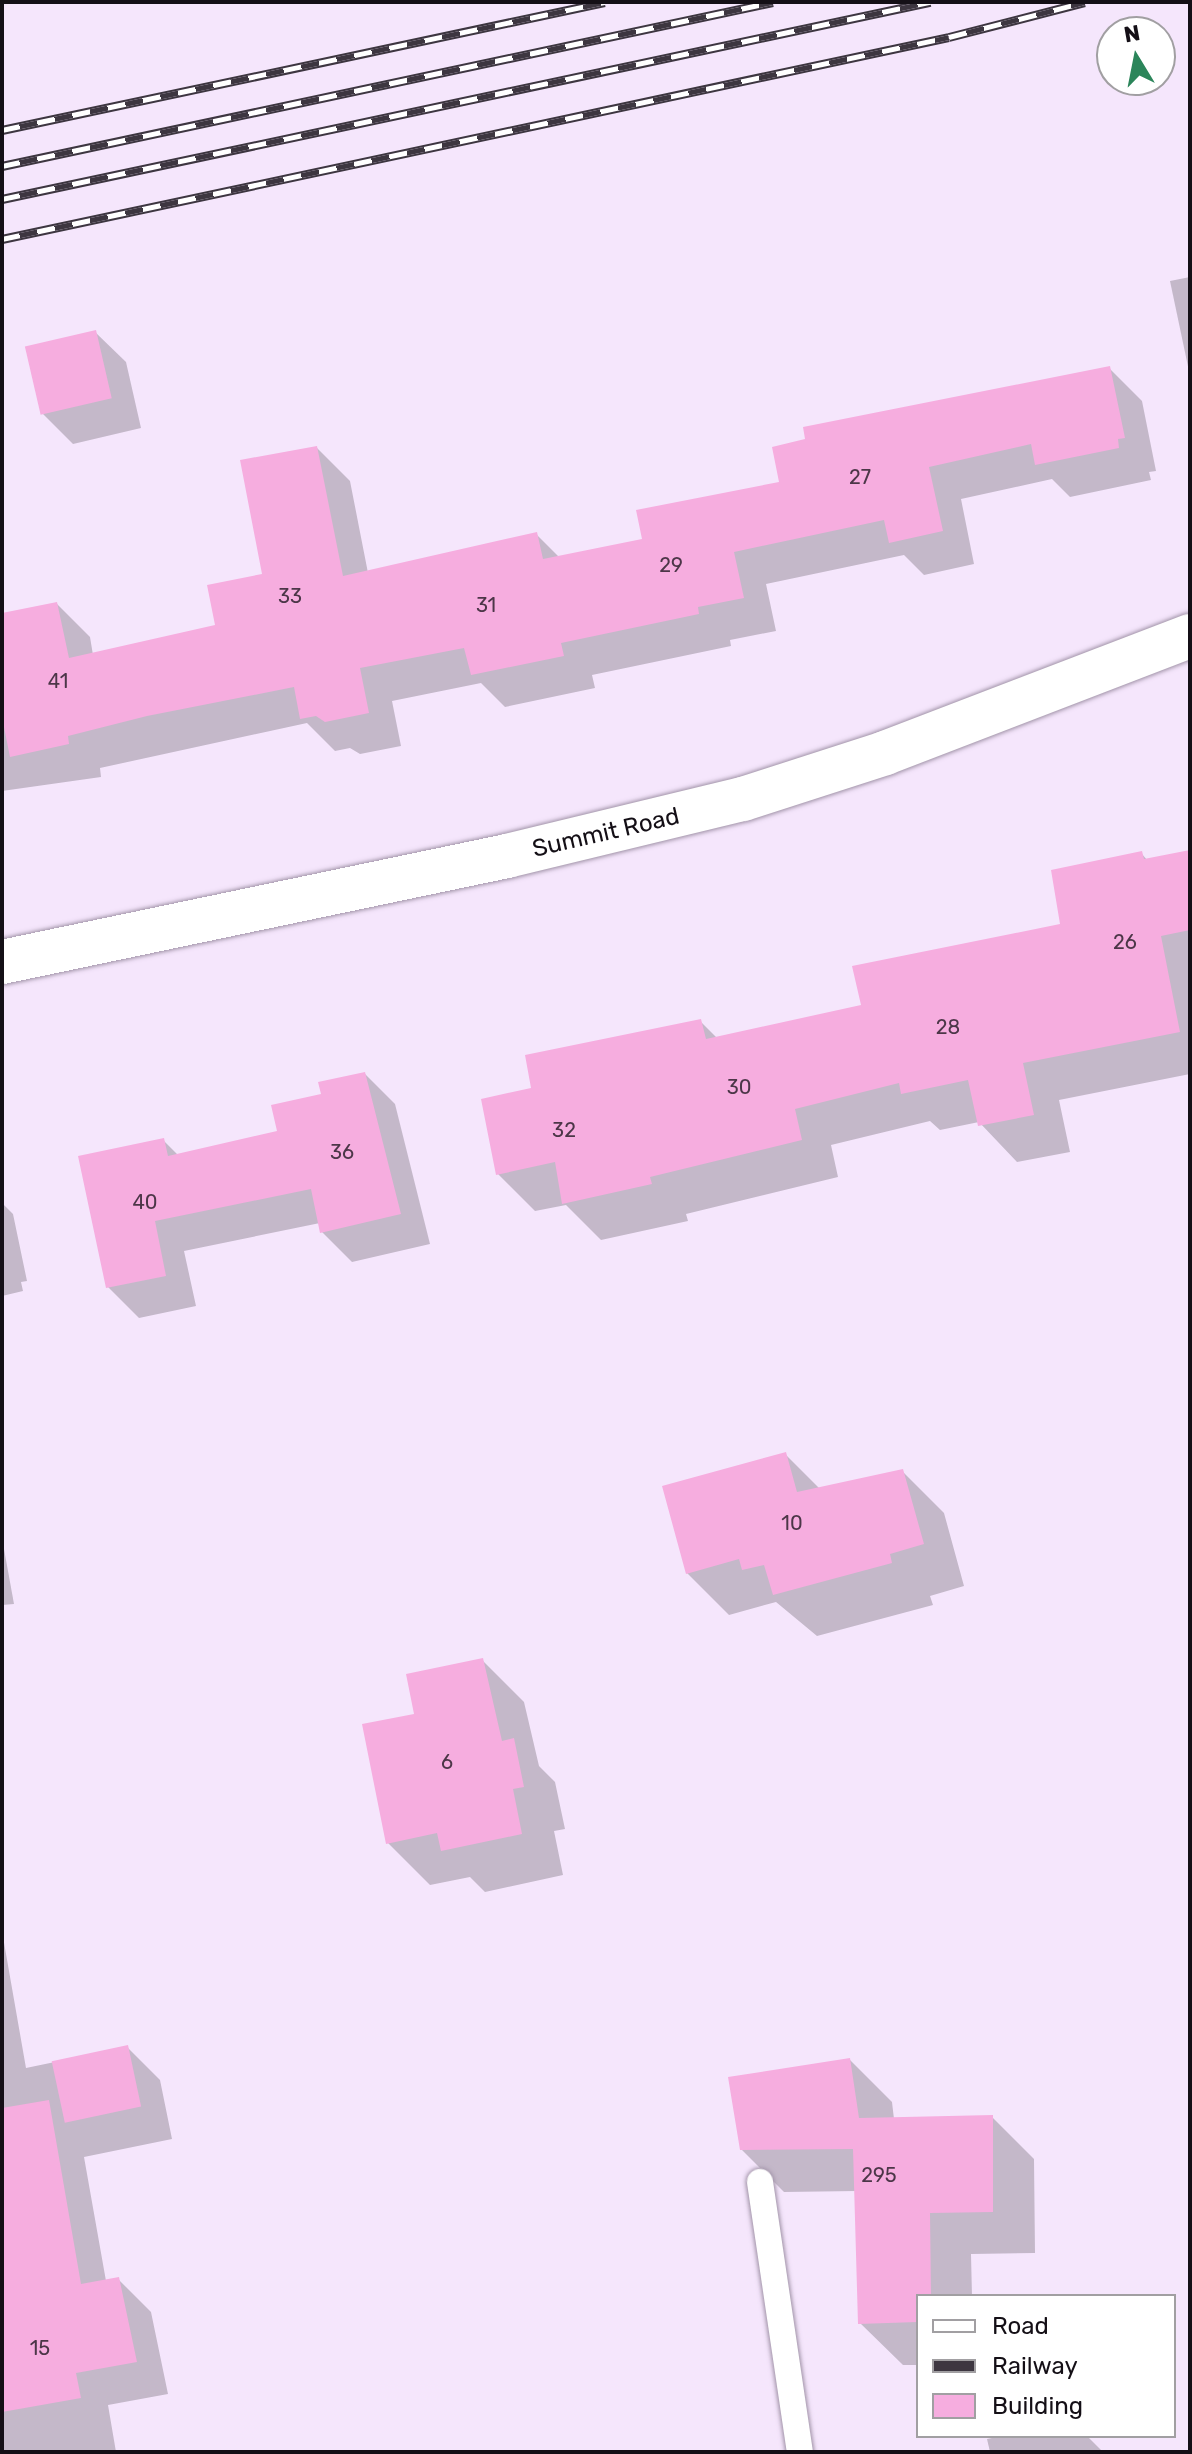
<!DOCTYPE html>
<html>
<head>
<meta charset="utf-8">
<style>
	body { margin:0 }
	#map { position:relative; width:1192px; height:2454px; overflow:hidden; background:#f5e6fc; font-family:Rubik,sans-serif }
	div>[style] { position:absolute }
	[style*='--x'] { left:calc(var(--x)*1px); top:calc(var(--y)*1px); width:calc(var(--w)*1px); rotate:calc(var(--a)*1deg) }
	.shadow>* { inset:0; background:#0003 }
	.building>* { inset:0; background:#f6addf; transform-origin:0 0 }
	.roads { filter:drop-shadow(0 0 2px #a294a9) drop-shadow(0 0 2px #a294a9) }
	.lane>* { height:26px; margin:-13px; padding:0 13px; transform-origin:13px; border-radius:13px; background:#fff }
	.street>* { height:44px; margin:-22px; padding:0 22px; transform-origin:22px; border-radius:22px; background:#fff }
	.rail>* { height:9px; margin-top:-4.5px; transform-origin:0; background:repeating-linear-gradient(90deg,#fff 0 18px,#3d3640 0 36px); box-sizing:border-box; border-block:2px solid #3d3640 }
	span { translate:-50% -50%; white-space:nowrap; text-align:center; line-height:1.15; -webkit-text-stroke:6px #fff; paint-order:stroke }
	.number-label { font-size:20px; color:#4c3648 }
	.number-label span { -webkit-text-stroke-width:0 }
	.street-label { font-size:24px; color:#140f16 }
	.frame { position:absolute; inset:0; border:4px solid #140f16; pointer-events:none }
	.legend { position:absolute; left:916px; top:2294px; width:260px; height:144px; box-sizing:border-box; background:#fff; border:2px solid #a19fa2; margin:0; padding:10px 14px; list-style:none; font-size:24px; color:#140f16 }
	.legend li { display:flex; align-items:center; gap:16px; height:40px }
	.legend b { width:40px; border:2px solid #a19fa2 }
	.north { position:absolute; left:1096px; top:16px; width:80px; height:80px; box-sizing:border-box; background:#fff; border:2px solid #a19fa2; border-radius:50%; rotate:350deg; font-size:22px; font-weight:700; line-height:32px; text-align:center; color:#140f16 }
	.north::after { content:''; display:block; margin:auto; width:28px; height:36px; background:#2b855a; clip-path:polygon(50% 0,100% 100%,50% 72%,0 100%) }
</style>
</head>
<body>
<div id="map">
	<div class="shadow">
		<i style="clip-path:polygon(1190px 277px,1190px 376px,1170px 281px)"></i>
		<i style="clip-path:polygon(95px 332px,126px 362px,141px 428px,73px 444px,42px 413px)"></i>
		<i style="clip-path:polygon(1109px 368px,1142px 401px,1156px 471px,1149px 472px,1151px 480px,1070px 497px,1052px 479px,961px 499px,974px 564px,924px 575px,904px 555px,766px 584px,776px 631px,730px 640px,731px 646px,592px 675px,595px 688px,505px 707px,481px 683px,392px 701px,401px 746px,360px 754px,350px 748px,335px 751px,307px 723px,100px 768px,101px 777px,2px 791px,2px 615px,57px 604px,90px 637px,93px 655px,217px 627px,265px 576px,317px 448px,350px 481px,368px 573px,536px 534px,560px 558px,644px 541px,782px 483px)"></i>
		<i style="clip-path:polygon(1190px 852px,1190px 1074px,1059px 1100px,1070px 1152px,1017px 1162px,979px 1122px,940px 1130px,930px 1121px,831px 1145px,838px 1177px,686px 1214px,688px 1221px,601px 1240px,566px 1205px,535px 1211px,498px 1174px,534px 1090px,700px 1021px,718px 1039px,863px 1007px,1063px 925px,1141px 853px,1148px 861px)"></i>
		<i style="clip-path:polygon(365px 1074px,395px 1104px,430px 1244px,352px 1262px,322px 1232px,320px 1223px,184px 1251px,196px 1306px,139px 1318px,108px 1287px,163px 1140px,178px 1155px,279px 1133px,323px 1096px)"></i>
		<i style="clip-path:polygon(2px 1203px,13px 1214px,27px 1281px,21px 1282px,23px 1291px,2px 1296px)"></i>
		<i style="clip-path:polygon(785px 1454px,820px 1489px,902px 1471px,944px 1513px,964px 1586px,930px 1596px,933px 1605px,817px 1636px,776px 1602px,729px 1615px,687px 1573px)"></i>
		<i style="clip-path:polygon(2px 1538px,14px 1604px,2px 1605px)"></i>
		<i style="clip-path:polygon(482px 1660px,524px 1702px,539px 1766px,555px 1782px,565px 1829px,554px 1831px,563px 1875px,485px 1892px,470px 1877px,430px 1885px,388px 1843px,416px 1715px)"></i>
		<i style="clip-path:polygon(2px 1931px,26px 2068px,127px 2047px,160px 2080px,172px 2139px,84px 2157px,106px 2281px,118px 2279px,151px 2312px,168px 2394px,108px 2405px,116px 2452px,2px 2452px)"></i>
		<i style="clip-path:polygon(850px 2060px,892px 2102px,894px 2119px,992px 2117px,1034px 2159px,1035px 2253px,971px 2254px,972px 2296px,918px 2296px,918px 2365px,903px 2365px,860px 2323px,857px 2191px,784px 2192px,742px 2150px)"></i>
		<i style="clip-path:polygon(1002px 2436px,1087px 2436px,1103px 2452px,990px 2452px,987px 2439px)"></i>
	</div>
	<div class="building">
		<i style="left:96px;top:330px;width:70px;height:73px;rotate:77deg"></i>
		<i style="clip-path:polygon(1110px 366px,1125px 438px,1118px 439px,1119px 448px,1035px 465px,1031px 444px,929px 467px,943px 531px,889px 543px,884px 520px,734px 552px,744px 598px,698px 607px,699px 614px,561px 643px,564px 656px,471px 675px,464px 648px,360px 668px,369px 713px,325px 722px,316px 716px,300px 719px,294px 687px,147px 716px,68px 736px,69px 744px,10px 757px,2px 717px,2px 613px,57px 602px,69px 658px,215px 625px,207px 585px,262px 574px,240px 460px,317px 446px,343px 576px,537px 532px,543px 559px,642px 539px,636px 510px,779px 482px,772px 447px,805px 439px,803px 427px)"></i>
		<i style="clip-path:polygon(1190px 850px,1190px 930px,1161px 936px,1180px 1032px,1023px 1063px,1034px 1115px,978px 1126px,968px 1080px,901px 1094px,899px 1083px,795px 1109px,802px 1140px,650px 1177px,652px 1184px,562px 1204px,555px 1162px,496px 1175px,481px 1099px,531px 1088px,525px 1055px,701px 1019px,706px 1039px,861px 1005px,852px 966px,1060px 924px,1051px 870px,1142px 851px,1144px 859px)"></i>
		<i style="clip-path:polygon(365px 1072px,401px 1214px,320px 1233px,311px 1189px,155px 1221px,166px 1276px,106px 1288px,78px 1156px,164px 1138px,168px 1156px,277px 1131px,271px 1105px,321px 1094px,318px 1082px)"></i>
		<i style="clip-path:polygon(786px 1452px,797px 1492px,903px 1469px,924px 1544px,890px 1554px,892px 1563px,773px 1595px,764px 1565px,742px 1570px,739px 1559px,686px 1574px,662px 1486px)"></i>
		<i style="clip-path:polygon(483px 1658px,502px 1741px,514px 1738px,524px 1787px,513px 1789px,522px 1834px,441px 1851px,437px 1833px,386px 1844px,362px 1724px,414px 1714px,406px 1674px)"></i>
		<i style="left:128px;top:2045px;width:63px;height:78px;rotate:78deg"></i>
		<i style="clip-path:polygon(850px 2058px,859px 2118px,993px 2115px,993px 2212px,930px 2213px,931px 2296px,918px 2296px,918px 2322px,858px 2324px,853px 2149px,740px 2150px,728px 2077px)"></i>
		<i style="clip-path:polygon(49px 2100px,81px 2284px,119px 2277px,137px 2362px,76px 2373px,81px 2398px,2px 2412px,2px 2108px)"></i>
	</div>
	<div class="roads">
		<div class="lane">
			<i style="--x:760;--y:2182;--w:273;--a:81.6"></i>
		</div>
		<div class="street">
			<i style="--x:2;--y:962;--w:516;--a:-11.85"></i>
			<i style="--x:507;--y:856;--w:243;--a:-13.6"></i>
			<i style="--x:743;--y:799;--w:149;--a:-17.9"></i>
			<i style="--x:885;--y:753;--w:327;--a:-21"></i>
		</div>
	</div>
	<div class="rail">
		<i style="--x:2;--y:130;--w:616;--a:-11.98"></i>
		<i style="--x:2;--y:166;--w:788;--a:-12.01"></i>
		<i style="--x:2;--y:199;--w:949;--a:-11.99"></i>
		<i style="--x:2;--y:239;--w:968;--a:-12.04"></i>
		<i style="--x:949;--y:37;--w:140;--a:-14.4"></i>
	</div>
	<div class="number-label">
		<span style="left:860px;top:477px">27</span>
		<span style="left:671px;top:565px">29</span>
		<span style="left:290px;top:596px">33</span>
		<span style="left:486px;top:605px">31</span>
		<span style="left:58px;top:681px">41</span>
		<span style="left:1125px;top:942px">26</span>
		<span style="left:948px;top:1027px">28</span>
		<span style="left:739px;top:1087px">30</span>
		<span style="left:564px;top:1130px">32</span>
		<span style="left:342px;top:1152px">36</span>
		<span style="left:145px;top:1202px">40</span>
		<span style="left:792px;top:1523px">10</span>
		<span style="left:447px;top:1762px">6</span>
		<span style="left:879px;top:2175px">295</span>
		<span style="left:40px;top:2348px">15</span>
	</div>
	<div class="street-label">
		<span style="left:606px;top:833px;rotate:-13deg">Summit Road</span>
	</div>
	<div class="frame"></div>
	<ul class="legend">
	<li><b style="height:10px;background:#fff"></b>Road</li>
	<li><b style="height:10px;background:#3d3640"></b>Railway</li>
	<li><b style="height:22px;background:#f6addf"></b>Building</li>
	</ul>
	<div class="north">N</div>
</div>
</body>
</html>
